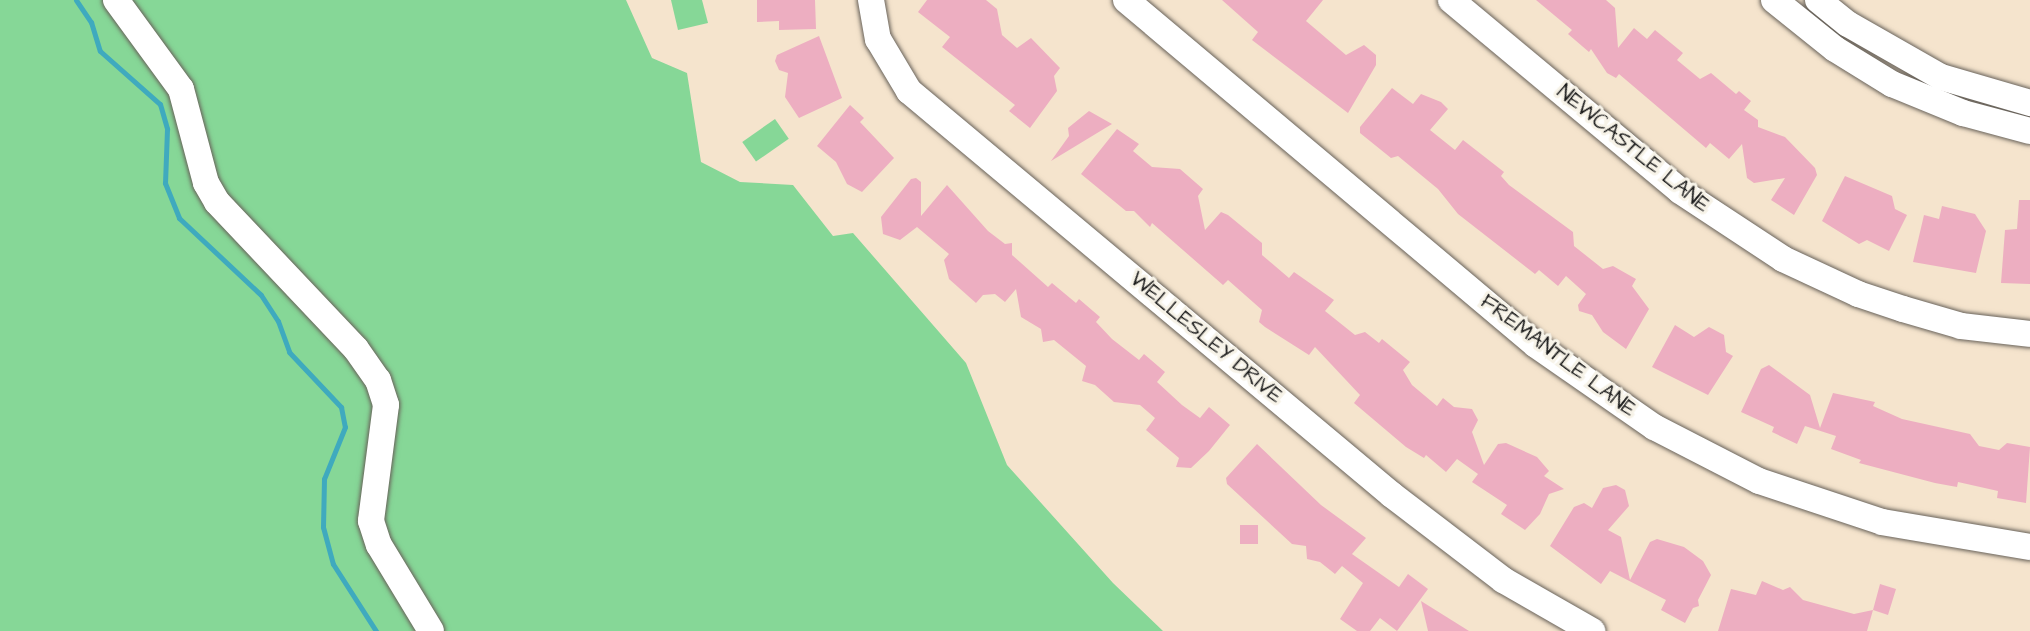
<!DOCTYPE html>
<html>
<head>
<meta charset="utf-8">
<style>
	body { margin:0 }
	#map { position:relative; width:2030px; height:631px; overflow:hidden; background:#f5e4cd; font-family:"Architects Daughter",sans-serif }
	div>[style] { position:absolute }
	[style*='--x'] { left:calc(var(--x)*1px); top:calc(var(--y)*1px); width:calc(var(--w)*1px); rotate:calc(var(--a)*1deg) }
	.green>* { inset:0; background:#86d797; transform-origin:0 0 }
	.stream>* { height:5px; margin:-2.5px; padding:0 2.5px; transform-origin:2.5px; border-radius:2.5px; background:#3faabe }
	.building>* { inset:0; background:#edaec1; transform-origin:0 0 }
	.roads { filter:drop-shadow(0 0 2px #68625a) drop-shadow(0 0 2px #68625a) }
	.minor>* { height:26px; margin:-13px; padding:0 13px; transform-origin:13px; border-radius:13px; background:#fff }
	span { translate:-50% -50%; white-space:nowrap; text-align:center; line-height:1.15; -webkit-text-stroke:6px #f7f3e8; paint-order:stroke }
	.street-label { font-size:21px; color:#1c1c1c }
</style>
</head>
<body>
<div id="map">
	<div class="green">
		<i style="clip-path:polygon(0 0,626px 0,652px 58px,687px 73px,701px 162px,740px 182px,793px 185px,833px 236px,853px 233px,966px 363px,1007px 465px,1113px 583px,1163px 631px,0 631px)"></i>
		<i style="clip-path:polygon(671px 0,702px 0,708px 23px,678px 30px)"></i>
		<i style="left:775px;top:119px;width:24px;height:40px;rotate:55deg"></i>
	</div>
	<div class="stream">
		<i style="--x:76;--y:0;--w:27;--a:56"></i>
		<i style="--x:91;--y:22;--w:30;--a:73"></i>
		<i style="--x:100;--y:51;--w:80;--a:41.5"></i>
		<i style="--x:160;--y:104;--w:26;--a:74"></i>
		<i style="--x:167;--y:129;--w:54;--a:92.1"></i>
		<i style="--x:165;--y:183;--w:38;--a:68"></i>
		<i style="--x:179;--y:218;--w:112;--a:43.2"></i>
		<i style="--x:261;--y:295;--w:31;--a:57"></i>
		<i style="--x:278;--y:321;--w:33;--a:70"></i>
		<i style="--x:289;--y:352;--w:76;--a:46.6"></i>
		<i style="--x:341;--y:407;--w:20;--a:79"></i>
		<i style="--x:345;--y:427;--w:56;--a:112"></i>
		<i style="--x:324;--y:479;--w:48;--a:91.2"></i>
		<i style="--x:323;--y:527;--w:38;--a:75"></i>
		<i style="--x:333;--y:564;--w:80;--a:57.3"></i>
	</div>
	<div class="building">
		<i style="clip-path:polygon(757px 0,815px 0,816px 29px,779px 30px,779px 21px,757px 22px)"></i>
		<i style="clip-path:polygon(927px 0,986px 0,997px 9px,1002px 35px,1017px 48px,1031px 38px,1060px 68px,1054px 76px,1057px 91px,1030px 128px,1009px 111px,1015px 105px,942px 47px,950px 37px,918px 12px)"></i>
		<i style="clip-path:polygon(1222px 0,1323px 0,1306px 21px,1346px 55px,1364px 45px,1376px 55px,1376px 65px,1348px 113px,1252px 40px,1258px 32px)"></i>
		<i style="clip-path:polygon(1536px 0,1606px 0,1615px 8px,1618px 48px,1634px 28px,1647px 39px,1655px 30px,1683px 53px,1677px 60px,1700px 79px,1711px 73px,1736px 94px,1739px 91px,1751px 101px,1744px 110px,1758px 120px,1758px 127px,1785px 137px,1815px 168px,1817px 175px,1794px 215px,1771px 200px,1785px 178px,1754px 183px,1747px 178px,1742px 144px,1729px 159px,1710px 143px,1706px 148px,1619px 74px,1616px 78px,1607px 73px,1591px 49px,1589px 52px,1568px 34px,1572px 30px)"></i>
		<i style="clip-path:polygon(819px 36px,842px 98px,799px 118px,785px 97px,788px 73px,779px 70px,775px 61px,777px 55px)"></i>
		<i style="clip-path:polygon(1392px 88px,1413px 104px,1421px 94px,1441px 102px,1448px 109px,1430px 130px,1455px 150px,1463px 140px,1504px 172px,1501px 176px,1509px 185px,1573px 232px,1574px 246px,1603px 269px,1613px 266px,1636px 279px,1632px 286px,1649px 309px,1626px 349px,1603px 332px,1592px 315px,1579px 311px,1578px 305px,1586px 294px,1566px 276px,1558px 286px,1539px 270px,1535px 274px,1458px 214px,1438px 189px,1398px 156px,1391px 158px,1360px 133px,1360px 127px)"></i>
		<i style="clip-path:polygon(850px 105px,864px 118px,860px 122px,894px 158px,862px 192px,847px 184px,836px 162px,817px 146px)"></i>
		<i style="clip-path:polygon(1089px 111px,1112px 124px,1051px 161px,1069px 136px,1068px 128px)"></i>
		<i style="clip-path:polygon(1117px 129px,1139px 144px,1133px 151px,1152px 167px,1180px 169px,1203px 189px,1198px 196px,1205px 230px,1221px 212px,1228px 215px,1262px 243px,1262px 255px,1289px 278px,1294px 272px,1334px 300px,1325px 311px,1355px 335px,1365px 332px,1379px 343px,1382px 339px,1410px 362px,1403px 370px,1412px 385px,1437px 406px,1443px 398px,1454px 407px,1472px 409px,1478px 420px,1472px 432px,1484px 465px,1498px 444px,1506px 443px,1537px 457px,1549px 471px,1544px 476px,1564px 489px,1549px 494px,1540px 514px,1525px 530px,1501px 514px,1507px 505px,1472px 482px,1478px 474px,1457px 459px,1446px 472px,1426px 455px,1424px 458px,1406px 447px,1354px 403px,1360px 395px,1315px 347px,1309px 355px,1265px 327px,1259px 322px,1262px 310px,1228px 280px,1223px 285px,1152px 223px,1150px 227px,1134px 211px,1126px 211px,1081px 174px)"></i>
		<i style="clip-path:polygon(1845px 176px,1892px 196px,1895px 209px,1907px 215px,1889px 251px,1867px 240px,1859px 244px,1822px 221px)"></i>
		<i style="clip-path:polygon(916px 178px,921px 182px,921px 216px,947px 185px,988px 231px,1005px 244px,1012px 243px,1012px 255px,1048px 287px,1052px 283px,1076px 303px,1079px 299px,1100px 317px,1096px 322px,1112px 339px,1139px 360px,1144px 354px,1165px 372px,1157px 382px,1182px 405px,1200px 418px,1209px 407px,1230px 425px,1209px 451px,1191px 468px,1176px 467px,1179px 458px,1146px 430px,1155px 418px,1140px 405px,1114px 402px,1095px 385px,1082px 381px,1086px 366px,1054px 340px,1043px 342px,1041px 329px,1021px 317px,1016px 289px,1005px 302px,995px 294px,983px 295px,976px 303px,949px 279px,944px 260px,949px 254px,917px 227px,900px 240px,883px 234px,881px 217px,911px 179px)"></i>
		<i style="clip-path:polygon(2019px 200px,2030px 200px,2030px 284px,2001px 283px,2005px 230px,2017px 229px)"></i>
		<i style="clip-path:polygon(1942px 206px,1975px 214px,1986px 231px,1976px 273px,1913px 262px,1924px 215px,1939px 219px)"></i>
		<i style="clip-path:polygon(1675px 325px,1694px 337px,1709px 327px,1724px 335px,1726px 352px,1733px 356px,1708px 395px,1652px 367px)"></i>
		<i style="clip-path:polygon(1769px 365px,1810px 395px,1820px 428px,1833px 393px,1875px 402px,1873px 406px,1902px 419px,1970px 434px,1979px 446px,1999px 450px,2007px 443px,2030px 447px,2026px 503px,1997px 498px,1998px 491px,1958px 482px,1957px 487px,1935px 483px,1859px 463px,1861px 460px,1831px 449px,1836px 436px,1805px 426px,1797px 444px,1772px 432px,1774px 427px,1741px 412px,1761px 369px)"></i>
		<i style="clip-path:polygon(1257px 444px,1321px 505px,1366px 538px,1352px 554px,1399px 587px,1408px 574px,1428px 589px,1397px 631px,1380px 618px,1370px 631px,1357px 631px,1340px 619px,1363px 583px,1342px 566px,1335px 574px,1320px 562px,1307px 559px,1306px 546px,1292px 544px,1227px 484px,1226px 478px)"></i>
		<i style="clip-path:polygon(1616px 485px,1625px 490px,1629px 506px,1608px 530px,1621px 537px,1630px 580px,1650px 542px,1657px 539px,1684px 547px,1703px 561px,1711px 575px,1698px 600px,1699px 606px,1693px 608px,1685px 623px,1661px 610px,1666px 600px,1610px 571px,1601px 584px,1550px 546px,1574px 507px,1584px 503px,1592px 508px,1603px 488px)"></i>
		<i style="left:1240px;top:525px;width:18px;height:19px"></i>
		<i style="clip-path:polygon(1762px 581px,1783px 590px,1790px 587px,1803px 600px,1854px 614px,1873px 610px,1880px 584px,1896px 589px,1888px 615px,1873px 610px,1867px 631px,1718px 631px,1731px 589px,1756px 595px)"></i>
		<i style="clip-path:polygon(1421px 601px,1469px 631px,1428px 631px)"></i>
	</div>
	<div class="roads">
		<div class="minor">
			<i style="--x:116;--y:0;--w:110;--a:53.9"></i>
			<i style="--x:181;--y:89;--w:97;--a:75.1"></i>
			<i style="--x:206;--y:183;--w:22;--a:60"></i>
			<i style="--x:217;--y:202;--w:202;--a:46.6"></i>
			<i style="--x:356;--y:349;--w:38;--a:55"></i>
			<i style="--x:378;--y:380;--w:26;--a:72"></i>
			<i style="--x:386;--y:405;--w:117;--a:97.4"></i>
			<i style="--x:371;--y:521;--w:25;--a:72"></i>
			<i style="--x:379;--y:545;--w:100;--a:58.8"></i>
			<i style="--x:871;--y:0;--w:40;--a:80"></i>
			<i style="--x:878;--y:39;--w:61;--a:59.2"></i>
			<i style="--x:909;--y:91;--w:630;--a:39.91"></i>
			<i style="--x:1392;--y:495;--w:140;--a:37.4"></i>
			<i style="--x:1503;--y:580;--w:103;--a:29.8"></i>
			<i style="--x:1126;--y:0;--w:536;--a:40.08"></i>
			<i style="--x:1536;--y:345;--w:144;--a:34.8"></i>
			<i style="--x:1654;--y:427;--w:118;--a:27.2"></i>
			<i style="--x:1759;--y:481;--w:130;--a:18.4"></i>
			<i style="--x:1882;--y:522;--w:150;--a:9.6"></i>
			<i style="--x:1451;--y:0;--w:298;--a:39.8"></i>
			<i style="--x:1680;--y:191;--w:123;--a:33.4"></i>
			<i style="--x:1783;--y:259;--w:83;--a:25"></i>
			<i style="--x:1858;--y:294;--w:47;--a:18.4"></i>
			<i style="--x:1903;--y:309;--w:60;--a:16.3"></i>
			<i style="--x:1961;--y:326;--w:69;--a:6.6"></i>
			<i style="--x:1774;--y:0;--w:78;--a:38.8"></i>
			<i style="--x:1835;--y:49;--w:67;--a:31.6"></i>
			<i style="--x:1892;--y:84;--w:77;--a:22.2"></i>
			<i style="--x:1963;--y:113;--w:69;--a:15"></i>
			<i style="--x:1818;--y:0;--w:38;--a:39"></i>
			<i style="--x:1848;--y:24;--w:107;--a:29.7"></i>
			<i style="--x:1941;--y:77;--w:93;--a:16.3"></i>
		</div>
	</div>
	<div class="street-label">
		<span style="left:1633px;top:149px;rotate:39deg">NEWCASTLE LANE</span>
		<span style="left:1206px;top:338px;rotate:40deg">WELLESLEY DRIVE</span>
		<span style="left:1558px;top:356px;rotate:37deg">FREMANTLE LANE</span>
	</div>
</div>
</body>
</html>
